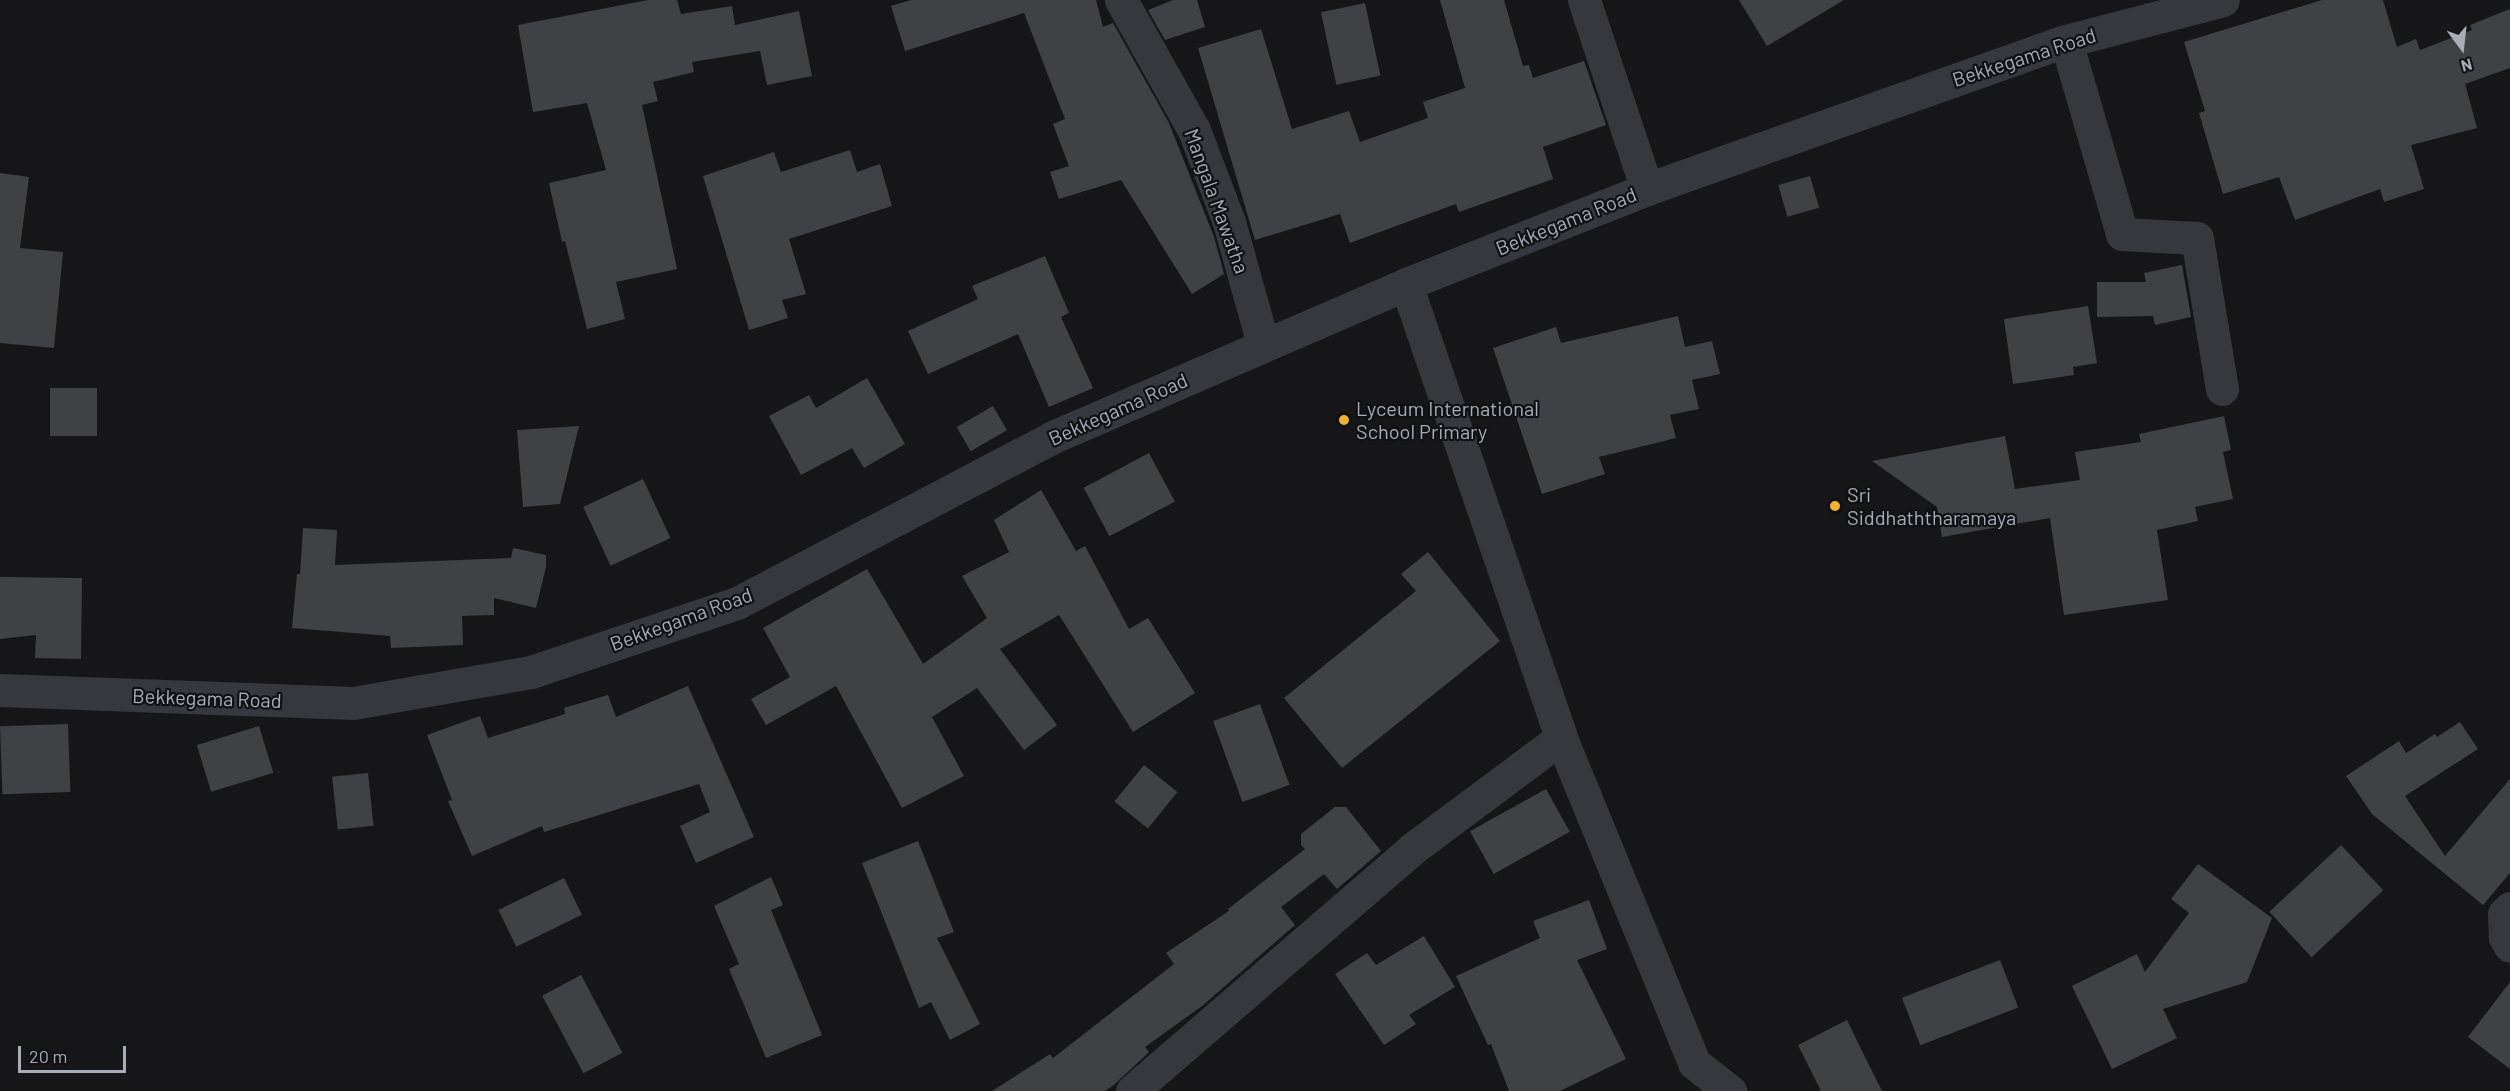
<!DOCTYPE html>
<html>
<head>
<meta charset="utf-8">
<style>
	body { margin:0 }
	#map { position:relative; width:2510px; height:1091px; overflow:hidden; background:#161618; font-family:Barlow,sans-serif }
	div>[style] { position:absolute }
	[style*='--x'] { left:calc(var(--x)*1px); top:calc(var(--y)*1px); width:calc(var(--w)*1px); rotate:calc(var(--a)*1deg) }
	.building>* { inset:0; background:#404145; transform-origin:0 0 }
	.minor>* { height:33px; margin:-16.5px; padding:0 16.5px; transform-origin:16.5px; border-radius:16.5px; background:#37383d }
	.dots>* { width:16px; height:16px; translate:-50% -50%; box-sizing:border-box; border:3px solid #111113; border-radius:50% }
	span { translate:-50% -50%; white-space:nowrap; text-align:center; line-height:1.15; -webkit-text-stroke:4.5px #111113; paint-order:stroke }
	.street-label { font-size:20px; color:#a8adb8 }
	.poi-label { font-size:20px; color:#a8adb8 }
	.left { translate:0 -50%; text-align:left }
	.north { position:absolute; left:2432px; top:18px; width:60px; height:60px; -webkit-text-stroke:4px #111113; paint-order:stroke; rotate:165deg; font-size:16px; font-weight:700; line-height:24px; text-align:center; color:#a8adb8 }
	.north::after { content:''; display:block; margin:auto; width:21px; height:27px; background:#a8adb8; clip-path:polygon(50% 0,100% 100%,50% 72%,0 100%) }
	.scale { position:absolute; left:18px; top:1046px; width:108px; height:27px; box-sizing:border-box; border:3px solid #a8adb8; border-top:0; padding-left:8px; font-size:18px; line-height:21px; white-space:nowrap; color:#a8adb8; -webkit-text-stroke:4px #111113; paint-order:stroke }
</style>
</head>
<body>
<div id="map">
	<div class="building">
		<i style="clip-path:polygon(648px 0,677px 0,681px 14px,732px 6px,735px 25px,799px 11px,812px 76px,767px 85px,760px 51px,692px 62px,694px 72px,653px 82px,658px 101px,642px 105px,677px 269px,616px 282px,625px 319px,587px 329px,565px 241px,562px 242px,549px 183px,606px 170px,587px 103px,533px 112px,518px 25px)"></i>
		<i style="clip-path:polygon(911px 0,1096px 0,1103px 27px,1113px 23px,1169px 123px,1214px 237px,1224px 274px,1192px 294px,1121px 180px,1059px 199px,1050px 172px,1069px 166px,1053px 124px,1065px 119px,1024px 13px,905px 51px,891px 6px)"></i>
		<i style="clip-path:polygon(1173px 0,1197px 0,1205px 27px,1165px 40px,1148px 10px)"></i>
		<i style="clip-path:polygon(1440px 0,1504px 0,1523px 66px,1529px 65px,1533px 78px,1584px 61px,1606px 125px,1543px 147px,1553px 179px,1459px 212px,1456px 204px,1350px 243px,1340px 214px,1255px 240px,1198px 48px,1261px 29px,1292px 129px,1349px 111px,1360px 142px,1428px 118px,1423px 102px,1465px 88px)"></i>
		<i style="clip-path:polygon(1739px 0,1844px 0,1767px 46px)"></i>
		<i style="clip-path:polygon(2322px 0,2383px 0,2397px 47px,2416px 39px,2420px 50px,2472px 30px,2470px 25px,2510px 9px,2510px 68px,2465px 84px,2477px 128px,2411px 145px,2424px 189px,2384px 202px,2380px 189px,2295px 220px,2279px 177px,2223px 194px,2199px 113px,2205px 111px,2184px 42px)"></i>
		<i style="left:1365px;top:3px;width:74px;height:45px;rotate:78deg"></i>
		<i style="clip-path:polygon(850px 150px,857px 172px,880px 164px,892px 206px,789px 239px,806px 294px,782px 300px,788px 318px,749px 330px,703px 176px,774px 152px,781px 172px)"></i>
		<i style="clip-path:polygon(0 173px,29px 177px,20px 248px,63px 252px,54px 348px,0 343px)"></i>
		<i style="left:1810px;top:176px;width:33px;height:33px;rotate:74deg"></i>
		<i style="clip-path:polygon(1045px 256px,1069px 313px,1061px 317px,1093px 388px,1049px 407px,1018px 334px,928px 374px,908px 331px,978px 299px,972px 286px)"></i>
		<i style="clip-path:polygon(2182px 265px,2191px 317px,2155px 325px,2153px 316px,2097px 317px,2097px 282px,2146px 282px,2144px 273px)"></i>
		<i style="clip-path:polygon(2088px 306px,2097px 363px,2073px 367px,2074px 375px,2013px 384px,2004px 319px)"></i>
		<i style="clip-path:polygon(1678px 316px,1685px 347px,1712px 341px,1720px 374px,1692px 380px,1699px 409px,1670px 415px,1676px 438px,1599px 457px,1605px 474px,1542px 494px,1493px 348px,1556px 327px,1561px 343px)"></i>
		<i style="clip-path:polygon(867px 378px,905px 444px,864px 468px,852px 448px,801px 475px,769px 416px,809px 395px,816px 408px)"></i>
		<i style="left:50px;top:388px;width:47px;height:48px"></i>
		<i style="left:993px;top:406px;width:28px;height:42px;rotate:60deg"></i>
		<i style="clip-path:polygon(2224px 416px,2231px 450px,2223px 452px,2233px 499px,2195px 507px,2198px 521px,2157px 530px,2168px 600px,2064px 615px,2050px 518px,1942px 537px,1937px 507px,1872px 461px,2005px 436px,2015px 489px,2080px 480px,2075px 452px,2141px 442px,2139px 434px)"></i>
		<i style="clip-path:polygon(579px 426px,560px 504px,523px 507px,517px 430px)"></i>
		<i style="left:1149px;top:453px;width:55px;height:74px;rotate:62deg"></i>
		<i style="left:643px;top:479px;width:65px;height:66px;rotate:65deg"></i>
		<i style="clip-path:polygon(1041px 490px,1076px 551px,1085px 546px,1129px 629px,1148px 618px,1195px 693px,1133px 732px,1059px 615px,1000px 649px,1057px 725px,1024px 750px,977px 688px,932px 717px,964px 776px,902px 808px,836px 686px,766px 725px,751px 699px,790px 677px,763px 628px,867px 569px,923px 664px,987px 618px,962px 576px,1009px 552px,994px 520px)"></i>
		<i style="clip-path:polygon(303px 528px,337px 530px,335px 565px,511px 558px,513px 548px,546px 555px,546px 567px,536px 608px,494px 598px,494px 615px,462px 616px,463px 645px,391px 648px,390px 636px,292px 628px,297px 574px,300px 574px)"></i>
		<i style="clip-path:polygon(1428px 552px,1500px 641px,1342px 768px,1284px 698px,1416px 591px,1401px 574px)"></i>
		<i style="clip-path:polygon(0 577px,82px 578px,81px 659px,35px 658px,36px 635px,0 639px)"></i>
		<i style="clip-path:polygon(688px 686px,754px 837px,696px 863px,680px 826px,710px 812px,699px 784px,544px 832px,542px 826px,472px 856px,448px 801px,452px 800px,427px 735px,480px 716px,488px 738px,565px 714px,564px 708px,608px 695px,616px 717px)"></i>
		<i style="left:1260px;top:704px;width:86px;height:50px;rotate:70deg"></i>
		<i style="clip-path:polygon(2460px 722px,2478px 749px,2405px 796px,2445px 856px,2510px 779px,2510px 873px,2483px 905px,2372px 814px,2346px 776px,2399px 741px,2406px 753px,2435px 734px,2437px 737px)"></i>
		<i style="left:68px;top:724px;width:68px;height:68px;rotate:88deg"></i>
		<i style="left:259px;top:726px;width:49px;height:65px;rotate:73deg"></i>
		<i style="left:1144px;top:765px;width:43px;height:47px;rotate:39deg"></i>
		<i style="left:368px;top:773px;width:53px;height:36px;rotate:84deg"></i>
		<i style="left:1546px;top:789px;width:49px;height:87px;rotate:61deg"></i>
		<i style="clip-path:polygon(1335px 807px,1346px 807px,1381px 851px,1337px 889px,1324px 874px,1281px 907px,1295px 925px,1202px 1006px,1145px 1047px,1149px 1052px,1115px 1084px,1105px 1091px,992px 1091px,1050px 1054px,1053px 1058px,1174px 964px,1166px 953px,1229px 911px,1228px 909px,1305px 849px,1301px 845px,1301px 834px)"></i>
		<i style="clip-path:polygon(918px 841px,954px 932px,937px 938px,980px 1024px,950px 1040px,931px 1002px,919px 1008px,862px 863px)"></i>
		<i style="left:2341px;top:845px;width:62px;height:98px;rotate:47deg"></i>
		<i style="clip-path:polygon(2198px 864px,2272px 918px,2247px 982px,2163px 1009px,2177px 1038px,2112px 1069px,2072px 986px,2137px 954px,2145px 972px,2189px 913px,2171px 899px)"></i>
		<i style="clip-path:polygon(771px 877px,783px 905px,771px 910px,822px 1035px,766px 1058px,729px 969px,739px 964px,714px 906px)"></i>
		<i style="left:564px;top:878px;width:41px;height:73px;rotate:64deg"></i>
		<i style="clip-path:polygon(1589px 900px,1607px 949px,1577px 960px,1626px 1059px,1560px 1091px,1509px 1091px,1491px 1044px,1488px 1045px,1456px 976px,1540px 938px,1533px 921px)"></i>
		<i style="clip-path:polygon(1424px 936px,1455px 987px,1409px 1015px,1416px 1024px,1384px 1045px,1335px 974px,1367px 953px,1376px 965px)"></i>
		<i style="left:2000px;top:960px;width:51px;height:105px;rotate:69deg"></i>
		<i style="left:581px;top:975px;width:88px;height:44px;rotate:62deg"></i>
		<i style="clip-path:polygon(2510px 982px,2510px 1069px,2468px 1037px)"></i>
		<i style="clip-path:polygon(1847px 1020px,1863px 1053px,1882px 1091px,1821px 1091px,1798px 1045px)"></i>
	</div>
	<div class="minor">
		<i style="--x:1121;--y:0;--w:149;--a:60.7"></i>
		<i style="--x:1194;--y:130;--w:98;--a:69.2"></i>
		<i style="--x:1229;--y:222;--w:127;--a:74.4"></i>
		<i style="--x:1584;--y:0;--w:199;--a:71.6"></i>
		<i style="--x:2066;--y:41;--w:201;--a:73.8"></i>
		<i style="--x:2122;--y:234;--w:75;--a:3.1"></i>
		<i style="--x:2197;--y:238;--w:153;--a:80.6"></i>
		<i style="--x:1406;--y:284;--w:480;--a:71.1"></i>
		<i style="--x:1561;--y:738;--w:351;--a:67.7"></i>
		<i style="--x:1694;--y:1063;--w:46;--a:37.9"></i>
		<i style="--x:0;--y:690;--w:353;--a:2.1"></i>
		<i style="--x:353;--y:703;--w:181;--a:-9.9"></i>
		<i style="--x:531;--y:672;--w:217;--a:-18.5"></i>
		<i style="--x:737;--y:603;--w:357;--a:-27.7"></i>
		<i style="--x:1053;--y:437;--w:385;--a:-23.4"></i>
		<i style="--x:1406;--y:284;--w:259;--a:-21.5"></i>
		<i style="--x:1647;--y:189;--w:444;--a:-19.5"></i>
		<i style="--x:2066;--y:41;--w:162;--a:-14.6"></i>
		<i style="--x:2510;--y:908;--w:8;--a:135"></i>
		<i style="--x:2504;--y:914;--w:23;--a:88"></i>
		<i style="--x:2505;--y:937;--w:10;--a:61"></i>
		<i style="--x:1132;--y:1091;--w:370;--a:-40.8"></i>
		<i style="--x:1412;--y:849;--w:186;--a:-36.7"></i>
	</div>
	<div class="dots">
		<i style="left:1344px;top:420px;background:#f2b134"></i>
		<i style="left:1835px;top:506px;background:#f2b134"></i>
	</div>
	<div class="street-label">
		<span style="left:2024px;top:57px;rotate:-18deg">Bekkegama Road</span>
		<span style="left:1217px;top:201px;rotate:70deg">Mangala Mawatha</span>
		<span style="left:1566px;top:221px;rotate:-22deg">Bekkegama Road</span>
		<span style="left:1118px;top:409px;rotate:-24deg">Bekkegama Road</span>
		<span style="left:681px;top:619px;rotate:-20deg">Bekkegama Road</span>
		<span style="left:207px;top:698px;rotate:2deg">Bekkegama Road</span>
	</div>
	<div class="poi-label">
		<span class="left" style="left:1356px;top:420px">Lyceum International<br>School Primary</span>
		<span class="left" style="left:1847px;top:506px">Sri<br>Siddhaththaramaya</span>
	</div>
	<div class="north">N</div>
	<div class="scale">20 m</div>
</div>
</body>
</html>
